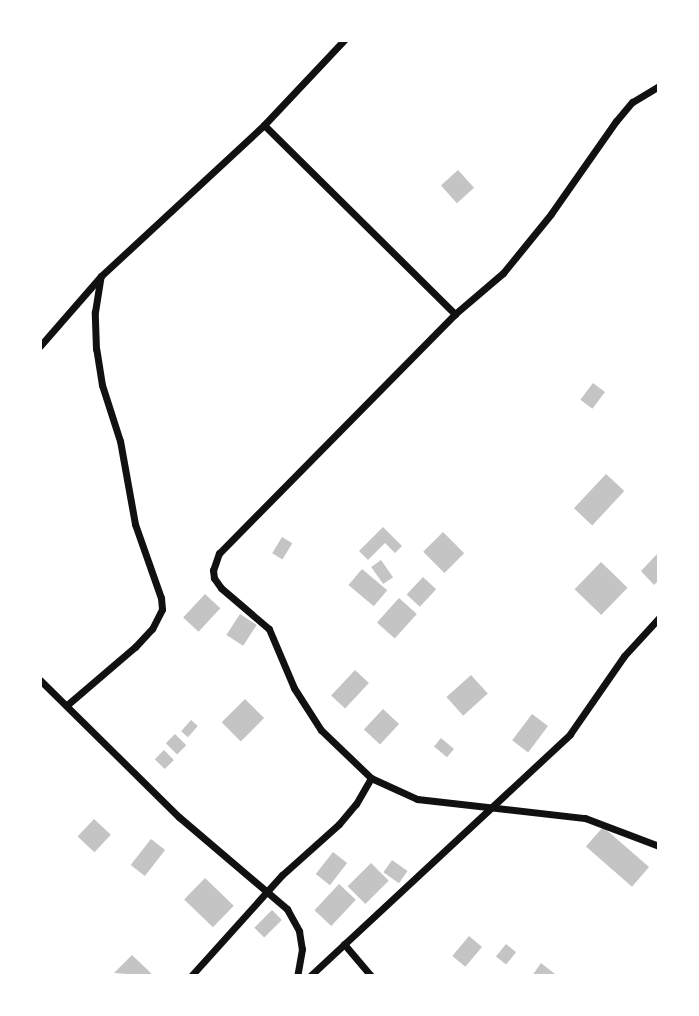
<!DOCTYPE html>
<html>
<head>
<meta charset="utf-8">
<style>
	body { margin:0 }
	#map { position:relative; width:699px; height:1016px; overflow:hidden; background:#fff; font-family:Signika,sans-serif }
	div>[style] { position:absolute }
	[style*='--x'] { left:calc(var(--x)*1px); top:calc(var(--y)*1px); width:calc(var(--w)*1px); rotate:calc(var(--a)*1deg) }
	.building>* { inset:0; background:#c4c4c4; transform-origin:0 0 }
	.minor>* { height:7px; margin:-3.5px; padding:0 3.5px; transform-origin:3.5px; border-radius:3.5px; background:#111 }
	span { translate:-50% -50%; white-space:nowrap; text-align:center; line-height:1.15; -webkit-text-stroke:6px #fff; paint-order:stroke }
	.frame { position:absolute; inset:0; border:42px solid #fff; pointer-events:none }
</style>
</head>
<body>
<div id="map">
	<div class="building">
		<i style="left:458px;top:170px;width:24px;height:23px;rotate:48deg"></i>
		<i style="left:593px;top:383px;width:15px;height:21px;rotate:37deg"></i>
		<i style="left:606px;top:474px;width:25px;height:47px;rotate:43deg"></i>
		<i style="clip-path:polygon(383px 527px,402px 546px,395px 553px,385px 543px,368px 560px,359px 551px)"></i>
		<i style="left:443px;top:532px;width:30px;height:28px;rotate:45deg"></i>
		<i style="left:282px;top:537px;width:12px;height:19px;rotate:31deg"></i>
		<i style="clip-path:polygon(659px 552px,659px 580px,654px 585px,641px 571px)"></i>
		<i style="left:381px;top:560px;width:21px;height:12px;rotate:55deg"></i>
		<i style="left:601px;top:562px;width:37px;height:38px;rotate:44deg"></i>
		<i style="left:362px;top:569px;width:33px;height:21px;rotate:40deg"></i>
		<i style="left:423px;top:577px;width:18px;height:24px;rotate:43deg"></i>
		<i style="left:205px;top:594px;width:21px;height:32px;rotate:43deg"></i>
		<i style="left:399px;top:598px;width:24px;height:33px;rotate:42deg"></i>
		<i style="left:240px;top:614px;width:20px;height:25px;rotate:33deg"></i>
		<i style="left:355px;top:670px;width:19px;height:35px;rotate:43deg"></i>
		<i style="left:471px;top:675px;width:25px;height:33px;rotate:48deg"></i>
		<i style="left:245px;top:699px;width:27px;height:33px;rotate:45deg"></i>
		<i style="left:383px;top:709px;width:22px;height:28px;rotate:43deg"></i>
		<i style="left:532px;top:714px;width:20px;height:33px;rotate:37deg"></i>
		<i style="left:191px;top:720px;width:9px;height:15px;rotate:41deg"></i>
		<i style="left:175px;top:734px;width:16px;height:13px;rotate:45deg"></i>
		<i style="left:441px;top:738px;width:17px;height:11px;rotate:40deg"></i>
		<i style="left:164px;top:750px;width:14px;height:13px;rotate:45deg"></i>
		<i style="left:94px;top:819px;width:23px;height:24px;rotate:43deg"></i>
		<i style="left:603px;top:827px;width:61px;height:26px;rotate:41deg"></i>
		<i style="left:151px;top:839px;width:18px;height:33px;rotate:38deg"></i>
		<i style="left:333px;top:852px;width:18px;height:28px;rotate:38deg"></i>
		<i style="left:392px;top:860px;width:19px;height:15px;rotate:35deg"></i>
		<i style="left:371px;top:863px;width:25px;height:33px;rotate:45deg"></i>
		<i style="left:205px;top:878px;width:40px;height:30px;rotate:44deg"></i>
		<i style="left:339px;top:884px;width:23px;height:36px;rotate:43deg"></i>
		<i style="left:272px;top:910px;width:14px;height:25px;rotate:45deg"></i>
		<i style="left:469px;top:936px;width:17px;height:26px;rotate:40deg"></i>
		<i style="left:506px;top:944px;width:13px;height:16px;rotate:39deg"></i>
		<i style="clip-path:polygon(132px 955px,154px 976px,114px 973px)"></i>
		<i style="clip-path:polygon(541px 963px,555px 974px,554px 976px,532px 976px)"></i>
	</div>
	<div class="minor">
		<i style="--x:659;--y:86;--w:31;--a:149"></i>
		<i style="--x:632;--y:102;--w:25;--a:130"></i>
		<i style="--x:616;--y:121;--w:113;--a:125"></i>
		<i style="--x:551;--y:214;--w:76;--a:129.1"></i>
		<i style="--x:503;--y:273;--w:63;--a:139.5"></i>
		<i style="--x:455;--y:314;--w:336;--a:134.6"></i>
		<i style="--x:219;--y:553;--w:18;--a:109"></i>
		<i style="--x:213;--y:570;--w:8;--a:83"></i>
		<i style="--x:214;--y:578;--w:12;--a:55"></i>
		<i style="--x:221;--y:588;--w:63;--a:40.5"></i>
		<i style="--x:269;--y:629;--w:64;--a:67"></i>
		<i style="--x:294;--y:688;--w:50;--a:57.3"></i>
		<i style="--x:321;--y:730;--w:69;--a:43.8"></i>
		<i style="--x:371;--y:778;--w:51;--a:24.5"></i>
		<i style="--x:417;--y:799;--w:169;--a:6.5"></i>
		<i style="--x:585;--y:818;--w:79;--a:20.7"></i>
		<i style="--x:264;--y:125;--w:269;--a:44.7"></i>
		<i style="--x:40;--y:346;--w:93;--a:-48.9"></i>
		<i style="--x:101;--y:276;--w:222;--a:-42.8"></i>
		<i style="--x:264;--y:125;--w:117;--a:-46.7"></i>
		<i style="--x:40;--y:680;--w:195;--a:44.6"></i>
		<i style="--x:179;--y:817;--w:142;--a:40.4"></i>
		<i style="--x:287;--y:909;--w:25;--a:61"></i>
		<i style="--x:299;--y:931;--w:18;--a:81"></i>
		<i style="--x:302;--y:949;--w:27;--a:100"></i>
		<i style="--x:67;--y:705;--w:89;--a:-40.5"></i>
		<i style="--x:135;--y:647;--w:25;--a:-47"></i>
		<i style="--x:152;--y:629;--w:22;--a:-63"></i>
		<i style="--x:162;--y:609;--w:11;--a:-95"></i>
		<i style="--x:161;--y:598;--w:78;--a:-109.4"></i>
		<i style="--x:135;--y:524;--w:84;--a:-100.2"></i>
		<i style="--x:120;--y:441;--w:59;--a:-107.8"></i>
		<i style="--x:102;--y:385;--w:36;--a:-99"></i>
		<i style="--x:96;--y:349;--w:37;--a:-92"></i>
		<i style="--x:95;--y:312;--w:36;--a:-81"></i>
		<i style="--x:344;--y:944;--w:42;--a:49.8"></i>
		<i style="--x:191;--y:976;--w:136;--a:-48"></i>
		<i style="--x:282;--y:875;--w:76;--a:-41.8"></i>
		<i style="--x:339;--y:824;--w:26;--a:-50"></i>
		<i style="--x:356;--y:804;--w:30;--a:-60"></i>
		<i style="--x:310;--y:976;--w:355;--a:-42.9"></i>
		<i style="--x:570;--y:734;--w:95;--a:-55.3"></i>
		<i style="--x:624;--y:656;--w:52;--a:-47.4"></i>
	</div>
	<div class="frame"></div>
</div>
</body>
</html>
